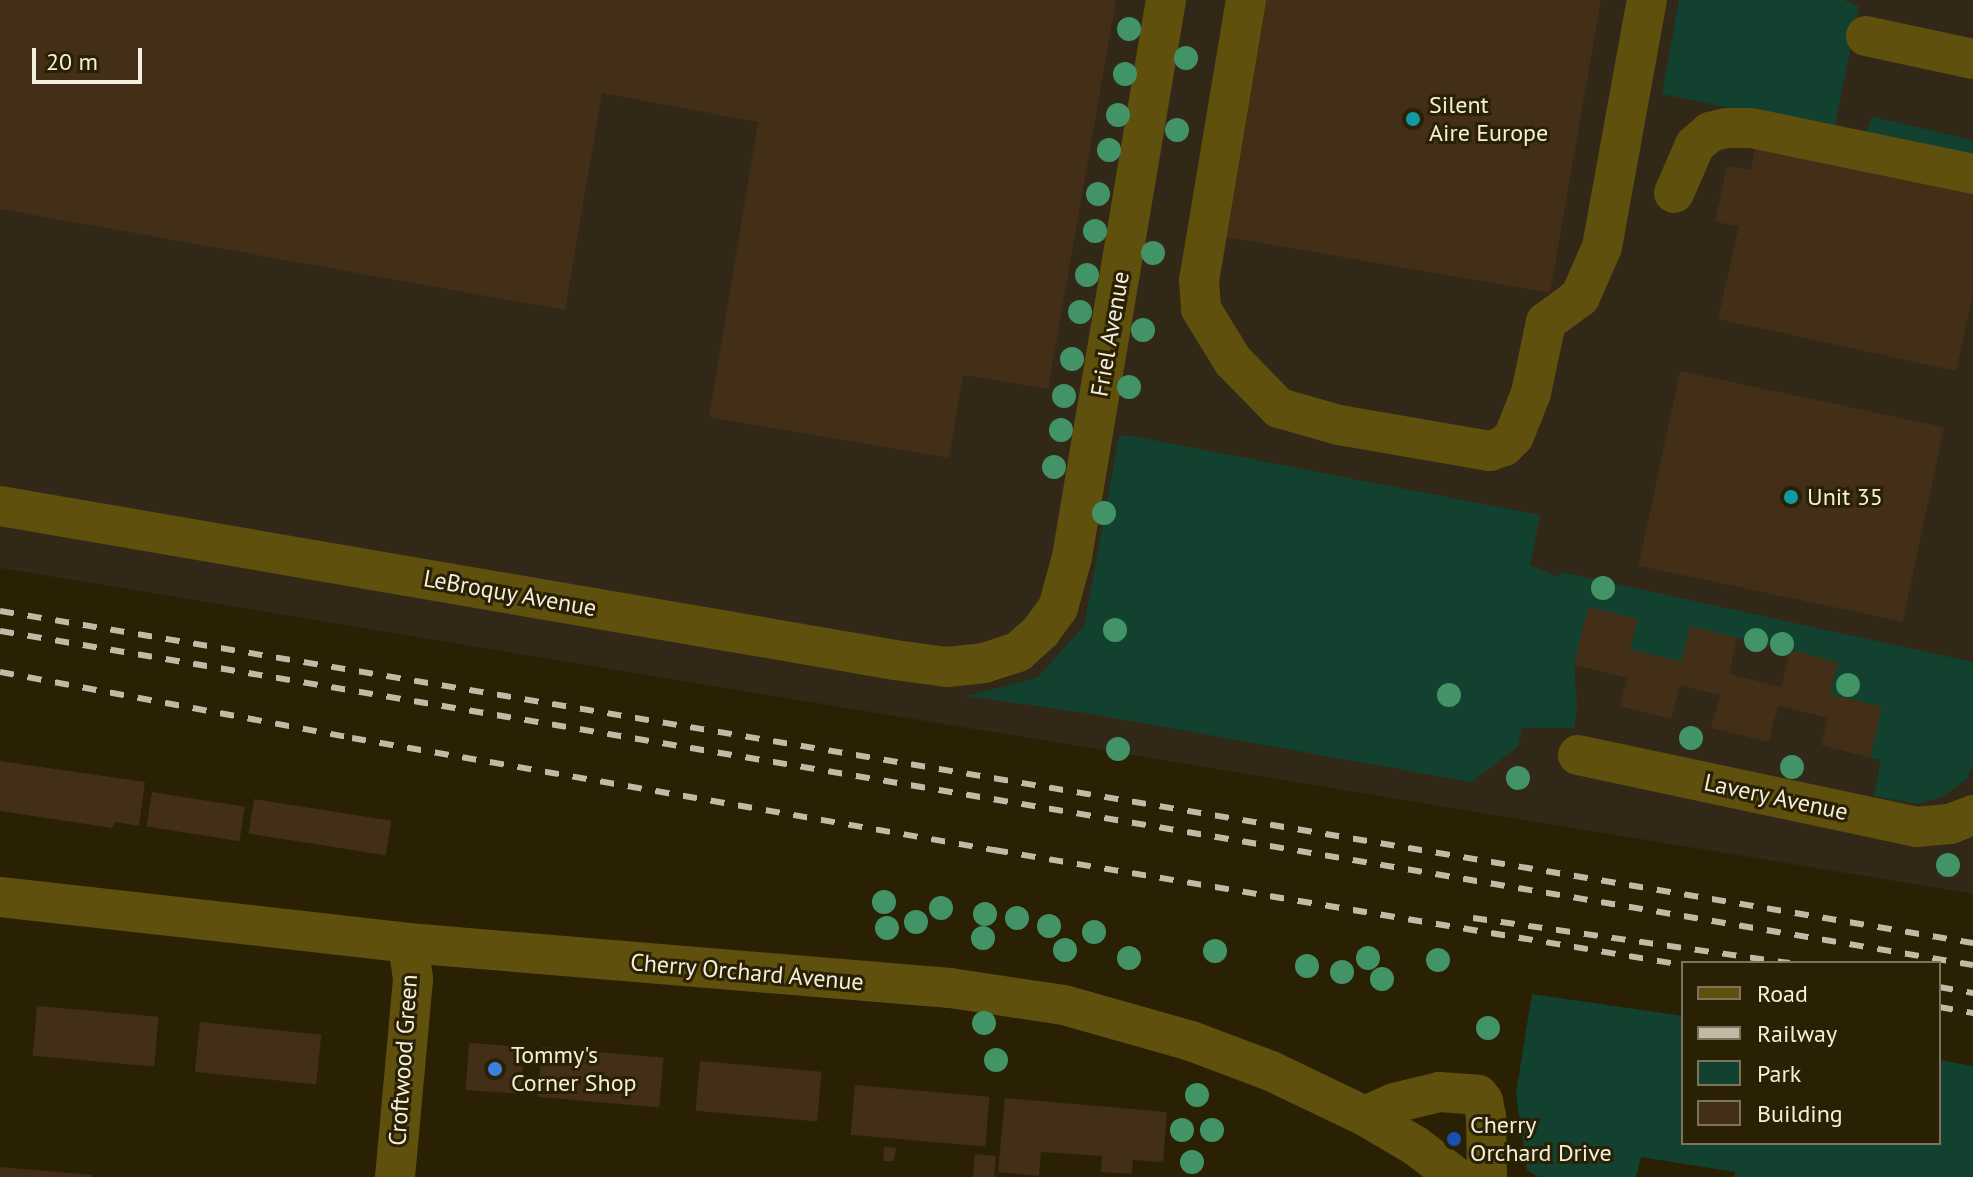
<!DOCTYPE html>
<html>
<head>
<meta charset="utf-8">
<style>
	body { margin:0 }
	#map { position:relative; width:1973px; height:1177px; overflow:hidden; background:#2a2104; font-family:"PT Sans",sans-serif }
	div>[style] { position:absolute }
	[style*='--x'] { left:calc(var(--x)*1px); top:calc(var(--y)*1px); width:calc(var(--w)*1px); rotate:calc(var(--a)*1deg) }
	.commercial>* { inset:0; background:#322818 }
	.green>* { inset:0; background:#124130 }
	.building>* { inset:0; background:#432e18; transform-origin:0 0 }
	.minor>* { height:40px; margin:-20px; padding:0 20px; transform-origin:20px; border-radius:20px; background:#60500e }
	.rail>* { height:6px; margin-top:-3px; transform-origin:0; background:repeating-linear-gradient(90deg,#c1baa6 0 14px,transparent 0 28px) }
	.trees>* { width:24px; height:24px; margin:-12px; border-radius:50%; background:#429366 }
	.dots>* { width:22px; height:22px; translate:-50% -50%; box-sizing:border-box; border:4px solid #2a2104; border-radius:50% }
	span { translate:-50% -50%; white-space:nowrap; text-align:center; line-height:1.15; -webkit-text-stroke:6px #2a2104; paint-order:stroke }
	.poi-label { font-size:24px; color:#f4eedd }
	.left { translate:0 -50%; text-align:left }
	.street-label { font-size:24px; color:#f4eedd }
	.legend { position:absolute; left:1681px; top:961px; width:260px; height:184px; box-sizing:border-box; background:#2a2104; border:2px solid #7b735b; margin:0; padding:10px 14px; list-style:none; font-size:24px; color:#f4eedd }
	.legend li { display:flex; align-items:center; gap:16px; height:40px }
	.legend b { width:40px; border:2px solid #7b735b }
	.scale { position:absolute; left:32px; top:48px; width:110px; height:36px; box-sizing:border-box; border:4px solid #f4eedd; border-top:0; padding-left:10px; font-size:24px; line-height:28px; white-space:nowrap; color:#f4eedd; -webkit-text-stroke:6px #2a2104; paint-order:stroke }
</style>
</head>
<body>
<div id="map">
	<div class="commercial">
		<i style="clip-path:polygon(0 0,1973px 0,1973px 894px,0 568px)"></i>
	</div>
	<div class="green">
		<i style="clip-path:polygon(1679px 0,1844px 0,1859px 7px,1834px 129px,1662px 94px)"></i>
		<i style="clip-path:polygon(1873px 117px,1973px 140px,1973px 159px,1863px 135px)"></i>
		<i style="clip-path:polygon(1127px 435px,1540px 515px,1530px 565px,1559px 577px,1561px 572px,1973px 662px,1973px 764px,1967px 779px,1942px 797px,1917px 804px,1874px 796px,1881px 760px,1870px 758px,1830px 694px,1838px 662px,1690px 627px,1681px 662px,1630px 649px,1637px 620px,1588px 608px,1574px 665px,1577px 706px,1574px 728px,1522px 728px,1518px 747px,1471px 782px,1086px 713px,966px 696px,1037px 678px,1084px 626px,1119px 437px)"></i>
		<i style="clip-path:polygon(1532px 994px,1683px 1016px,1683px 1143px,1939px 1143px,1939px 1060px,1973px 1066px,1973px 1177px,1734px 1177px,1735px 1172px,1641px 1157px,1636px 1177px,1538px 1177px,1527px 1170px,1516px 1093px)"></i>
	</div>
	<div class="building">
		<i style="clip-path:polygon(0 0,1116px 0,1048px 389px,963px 375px,949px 458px,709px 417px,758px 122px,602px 93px,565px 310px,0 209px)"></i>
		<i style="clip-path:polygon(1266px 0,1601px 0,1550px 293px,1226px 237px)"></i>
		<i style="clip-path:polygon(1757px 138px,1973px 185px,1973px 294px,1956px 371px,1718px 319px,1739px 226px,1715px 222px,1727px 166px,1751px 170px)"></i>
		<i style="left:1680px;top:371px;width:270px;height:199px;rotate:12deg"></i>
		<i style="clip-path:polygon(1588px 607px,1638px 619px,1630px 649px,1681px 662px,1690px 626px,1737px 638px,1729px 674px,1781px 687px,1790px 650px,1838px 662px,1830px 694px,1882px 707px,1870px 758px,1821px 745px,1828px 718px,1778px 705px,1769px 742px,1711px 728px,1720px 695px,1680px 685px,1671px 719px,1620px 706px,1627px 678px,1574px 665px)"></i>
		<i style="clip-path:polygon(0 761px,145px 782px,139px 826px,115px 822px,112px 828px,0 811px)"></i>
		<i style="left:152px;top:792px;width:94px;height:35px;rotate:9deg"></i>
		<i style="left:254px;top:799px;width:139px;height:35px;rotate:9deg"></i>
		<i style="left:37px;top:1006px;width:122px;height:50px;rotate:5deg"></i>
		<i style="left:200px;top:1022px;width:122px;height:50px;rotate:6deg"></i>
		<i style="left:469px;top:1043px;width:55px;height:47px;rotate:4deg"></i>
		<i style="left:542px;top:1047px;width:122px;height:50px;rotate:5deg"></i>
		<i style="left:700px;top:1061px;width:122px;height:50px;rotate:5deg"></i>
		<i style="left:855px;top:1085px;width:135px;height:50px;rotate:5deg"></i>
		<i style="clip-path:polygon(1005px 1098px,1167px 1112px,1163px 1162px,1133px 1160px,1132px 1174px,1101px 1172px,1102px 1156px,1041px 1152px,1039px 1176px,998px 1172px)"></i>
		<i style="clip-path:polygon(884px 1147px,896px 1148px,894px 1161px,883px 1161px)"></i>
		<i style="left:975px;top:1154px;width:21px;height:23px;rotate:5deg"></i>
		<i style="clip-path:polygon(0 1167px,92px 1175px,92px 1177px,0 1177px)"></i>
	</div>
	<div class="minor">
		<i style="--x:1246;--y:0;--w:284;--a:99.5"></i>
		<i style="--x:1199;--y:280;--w:29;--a:86"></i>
		<i style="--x:1201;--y:309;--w:61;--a:58.4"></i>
		<i style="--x:1233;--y:361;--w:66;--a:45.6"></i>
		<i style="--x:1279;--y:408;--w:62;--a:15.8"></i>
		<i style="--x:1339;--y:425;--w:153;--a:9.8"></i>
		<i style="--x:1490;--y:451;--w:15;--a:-20"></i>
		<i style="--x:1504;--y:446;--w:14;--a:-45"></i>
		<i style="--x:1514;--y:436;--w:46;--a:-68.4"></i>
		<i style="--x:1531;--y:393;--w:73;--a:-78.1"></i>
		<i style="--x:1546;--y:322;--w:42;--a:-36.3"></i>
		<i style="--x:1580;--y:297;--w:55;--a:-66.3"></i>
		<i style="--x:1602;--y:247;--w:251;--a:-79.7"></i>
		<i style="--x:1866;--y:36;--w:109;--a:12.1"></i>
		<i style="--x:1674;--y:193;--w:52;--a:-66.4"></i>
		<i style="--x:1695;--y:145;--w:20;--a:-41"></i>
		<i style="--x:1710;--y:132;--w:16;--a:-14"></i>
		<i style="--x:1726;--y:128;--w:25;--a:0"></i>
		<i style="--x:1751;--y:128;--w:227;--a:11.7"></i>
		<i style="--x:0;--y:506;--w:908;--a:9.76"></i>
		<i style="--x:895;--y:660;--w:52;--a:7.7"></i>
		<i style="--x:947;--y:667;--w:37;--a:-6"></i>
		<i style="--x:984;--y:663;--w:36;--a:-18"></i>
		<i style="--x:1018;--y:652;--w:31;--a:-42"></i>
		<i style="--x:1041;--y:631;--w:29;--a:-54"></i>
		<i style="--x:1058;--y:608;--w:53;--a:-74.6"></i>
		<i style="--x:1072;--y:557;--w:565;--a:-80.42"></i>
		<i style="--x:1578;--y:755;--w:346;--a:12"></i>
		<i style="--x:1916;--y:827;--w:34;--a:-5"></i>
		<i style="--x:1950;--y:824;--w:25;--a:-21"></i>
		<i style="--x:0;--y:897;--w:411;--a:6.4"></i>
		<i style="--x:408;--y:943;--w:544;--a:4.75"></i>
		<i style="--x:950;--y:988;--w:115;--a:8.5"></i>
		<i style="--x:1064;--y:1005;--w:132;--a:15.8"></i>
		<i style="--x:1191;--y:1041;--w:85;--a:20.6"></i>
		<i style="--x:1271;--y:1071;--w:104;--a:25.6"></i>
		<i style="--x:1365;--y:1116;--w:59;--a:30.5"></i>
		<i style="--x:1416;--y:1146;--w:51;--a:37.8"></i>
		<i style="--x:1365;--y:1116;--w:32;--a:-24"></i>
		<i style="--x:1394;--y:1103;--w:46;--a:-13.7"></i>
		<i style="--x:1439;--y:1092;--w:39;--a:4"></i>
		<i style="--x:1478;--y:1095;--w:8;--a:50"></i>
		<i style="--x:1483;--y:1101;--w:15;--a:79"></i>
		<i style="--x:1486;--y:1116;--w:61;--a:89.1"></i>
		<i style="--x:395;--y:1177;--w:199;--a:-84.8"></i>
		<i style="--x:413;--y:979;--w:36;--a:-98"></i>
	</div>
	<div class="rail">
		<i style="--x:0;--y:611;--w:2001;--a:9.55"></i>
		<i style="--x:0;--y:631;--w:2001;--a:9.61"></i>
		<i style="--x:0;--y:672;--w:358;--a:10.6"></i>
		<i style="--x:352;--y:738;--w:652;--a:9.9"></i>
		<i style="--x:994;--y:850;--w:699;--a:9.48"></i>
		<i style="--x:1473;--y:918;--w:320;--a:8.1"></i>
		<i style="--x:1939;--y:987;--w:35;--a:10"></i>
		<i style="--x:1939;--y:1007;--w:35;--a:10"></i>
	</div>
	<div class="trees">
		<i style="left:1129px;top:29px"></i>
		<i style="left:1186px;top:58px"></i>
		<i style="left:1125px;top:74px"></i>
		<i style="left:1118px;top:115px"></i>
		<i style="left:1177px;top:130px"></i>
		<i style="left:1109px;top:150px"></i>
		<i style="left:1098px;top:194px"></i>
		<i style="left:1095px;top:231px"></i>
		<i style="left:1153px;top:253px"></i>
		<i style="left:1087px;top:275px"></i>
		<i style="left:1080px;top:312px"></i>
		<i style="left:1143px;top:330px"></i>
		<i style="left:1072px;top:359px"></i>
		<i style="left:1129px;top:387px"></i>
		<i style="left:1064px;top:396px"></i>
		<i style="left:1061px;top:430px"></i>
		<i style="left:1054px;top:467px"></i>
		<i style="left:1104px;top:513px"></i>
		<i style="left:1603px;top:588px"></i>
		<i style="left:1115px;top:630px"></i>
		<i style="left:1756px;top:640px"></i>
		<i style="left:1782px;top:644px"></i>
		<i style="left:1848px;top:685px"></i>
		<i style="left:1449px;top:695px"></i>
		<i style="left:1691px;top:738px"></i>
		<i style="left:1118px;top:749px"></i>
		<i style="left:1792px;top:767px"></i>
		<i style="left:1518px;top:778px"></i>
		<i style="left:1948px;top:865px"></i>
		<i style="left:884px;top:902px"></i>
		<i style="left:941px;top:908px"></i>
		<i style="left:985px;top:914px"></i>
		<i style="left:1017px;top:918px"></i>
		<i style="left:916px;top:922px"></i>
		<i style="left:1049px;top:926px"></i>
		<i style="left:887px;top:928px"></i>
		<i style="left:1094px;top:932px"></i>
		<i style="left:983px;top:938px"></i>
		<i style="left:1065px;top:950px"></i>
		<i style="left:1215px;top:951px"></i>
		<i style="left:1129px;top:958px"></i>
		<i style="left:1368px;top:958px"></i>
		<i style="left:1438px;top:960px"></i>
		<i style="left:1307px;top:966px"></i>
		<i style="left:1342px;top:972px"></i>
		<i style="left:1382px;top:979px"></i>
		<i style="left:984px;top:1023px"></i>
		<i style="left:1488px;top:1028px"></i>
		<i style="left:996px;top:1060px"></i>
		<i style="left:1197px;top:1095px"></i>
		<i style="left:1182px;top:1130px"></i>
		<i style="left:1212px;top:1130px"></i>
		<i style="left:1192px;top:1162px"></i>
	</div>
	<div class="dots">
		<i style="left:1413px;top:119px;background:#0f9aa8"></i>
		<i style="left:1791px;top:497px;background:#0f9aa8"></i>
		<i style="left:495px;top:1069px;background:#3f7fe0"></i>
		<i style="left:1454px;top:1139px;background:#1a4fb4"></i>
	</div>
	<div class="poi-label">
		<span class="left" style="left:1429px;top:119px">Silent<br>Aire Europe</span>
		<span class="left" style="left:1807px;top:497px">Unit 35</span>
		<span class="left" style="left:511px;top:1069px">Tommy's<br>Corner Shop</span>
		<span class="left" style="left:1470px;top:1139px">Cherry<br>Orchard Drive</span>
	</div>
	<div class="street-label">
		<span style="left:1110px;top:334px;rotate:-80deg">Friel Avenue</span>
		<span style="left:510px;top:593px;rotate:10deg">LeBroquy Avenue</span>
		<span style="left:1776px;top:797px;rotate:12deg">Lavery Avenue</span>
		<span style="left:747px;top:972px;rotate:5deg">Cherry Orchard Avenue</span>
		<span style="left:403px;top:1060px;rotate:-86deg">Croftwood Green</span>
	</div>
	<ul class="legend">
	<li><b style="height:10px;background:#60500e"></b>Road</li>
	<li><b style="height:10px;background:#c1baa6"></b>Railway</li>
	<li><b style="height:22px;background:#124130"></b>Park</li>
	<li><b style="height:22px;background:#432e18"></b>Building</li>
	</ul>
	<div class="scale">20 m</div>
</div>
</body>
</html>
